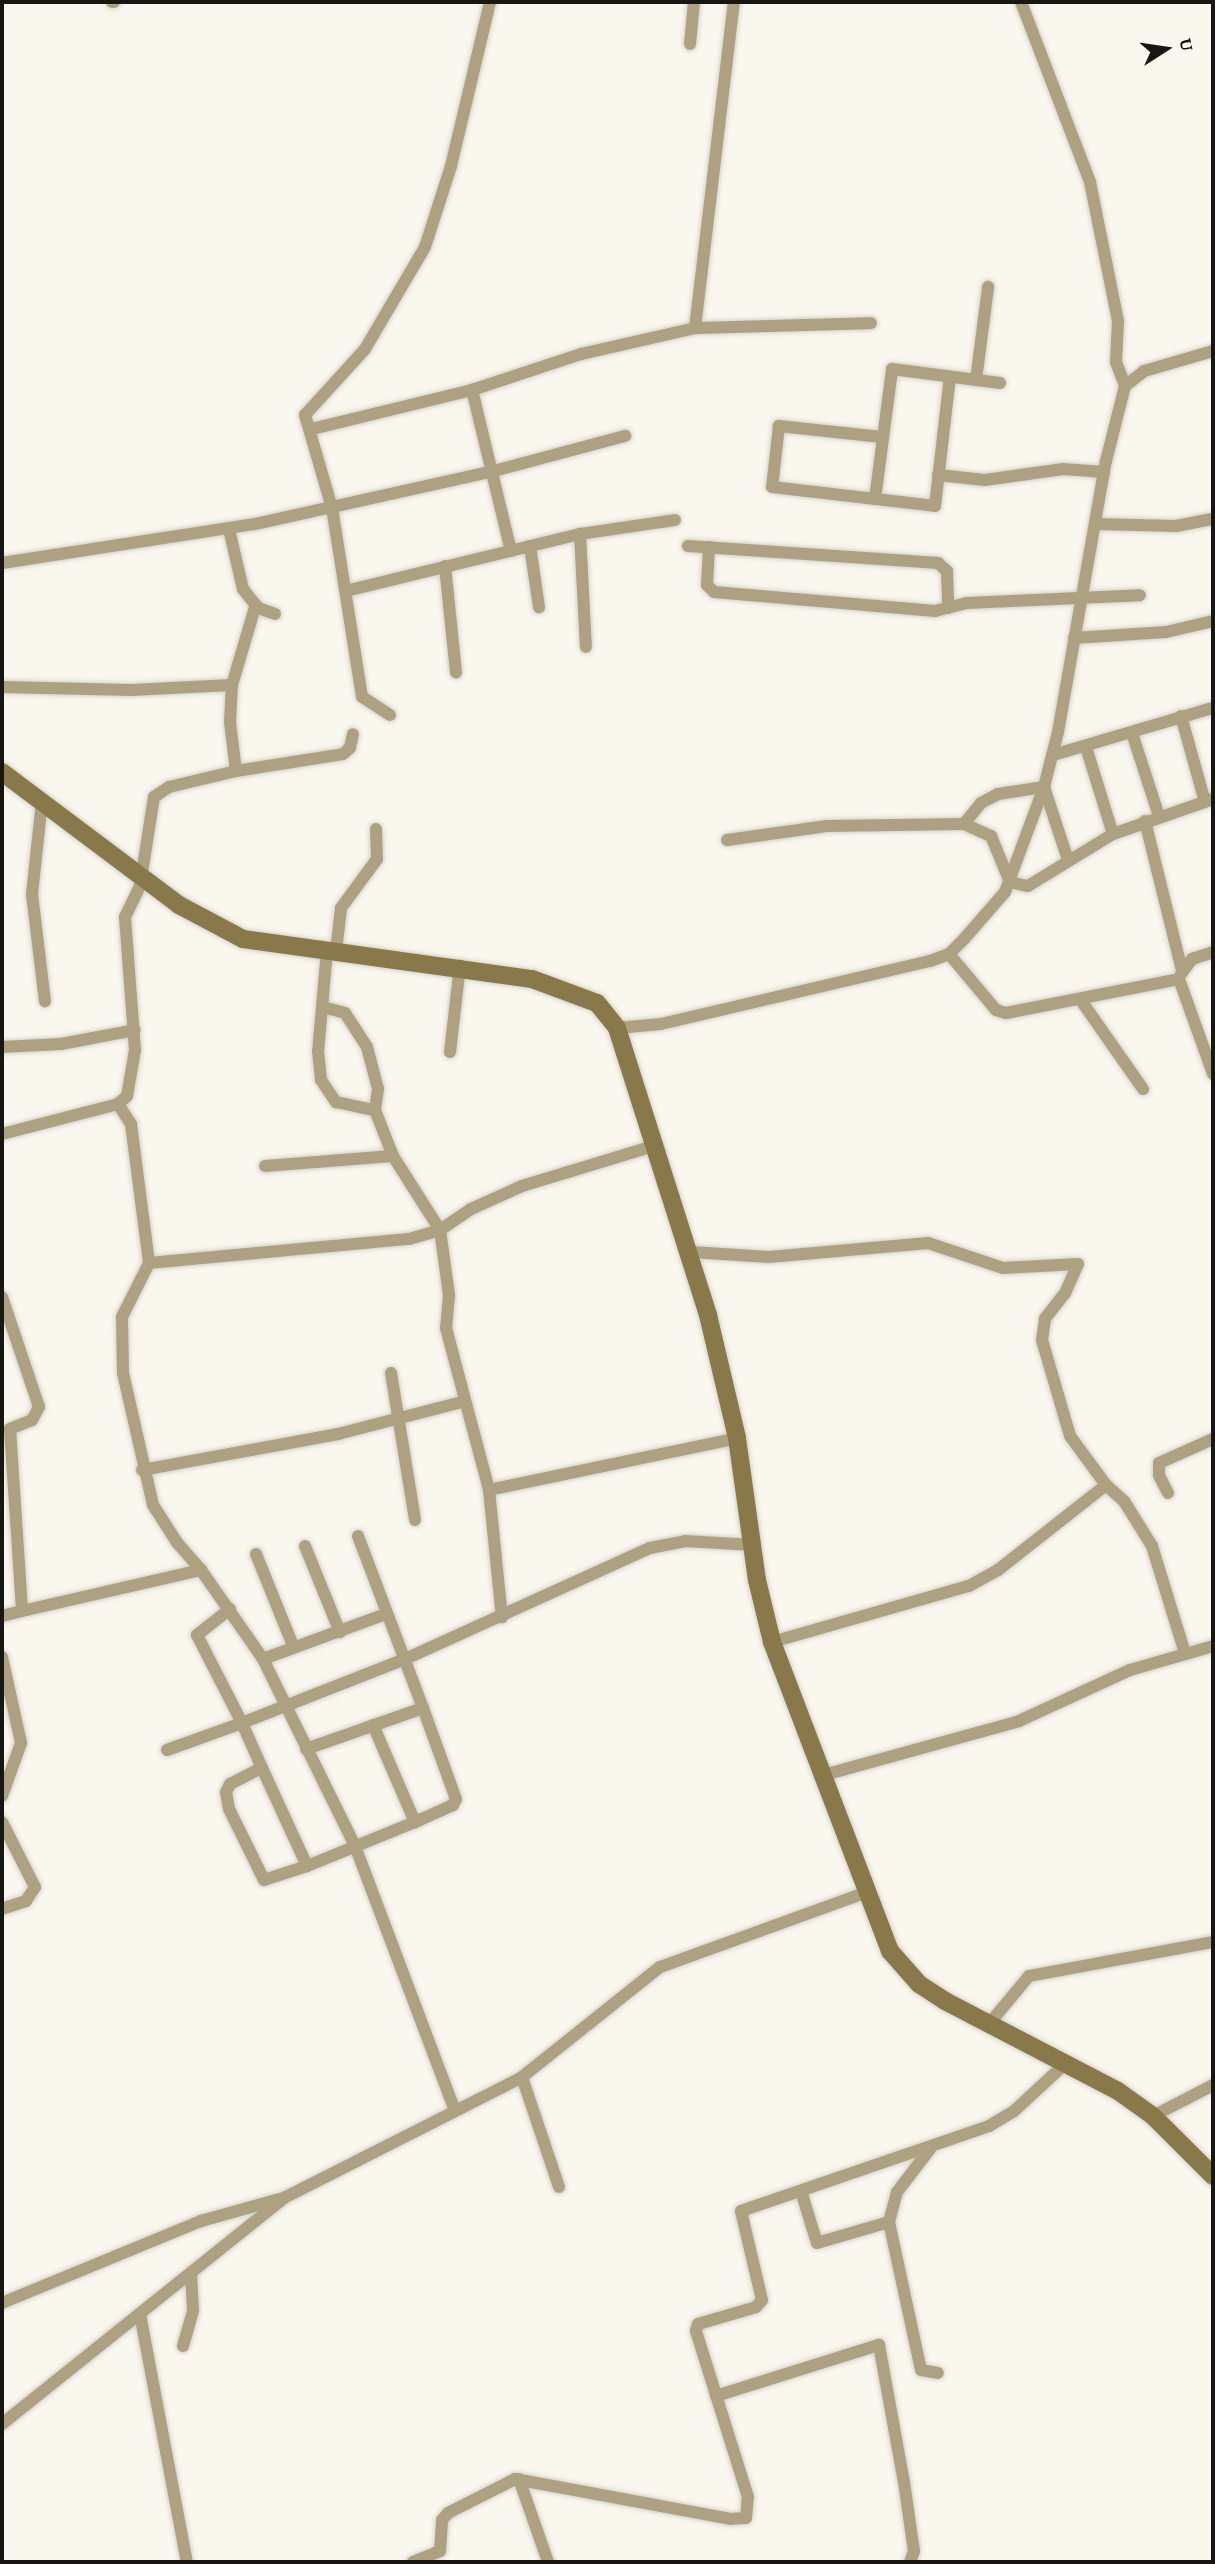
<!DOCTYPE html>
<html>
<head>
<meta charset="utf-8">
<style>
	body { margin:0 }
	#map { position:relative; width:1215px; height:2564px; overflow:hidden; background:#faf7ef; font-family:"Crimson Pro",serif }
	div>[style] { position:absolute }
	[style*='--x'] { left:calc(var(--x)*1px); top:calc(var(--y)*1px); width:calc(var(--w)*1px); rotate:calc(var(--a)*1deg) }
	.roads { filter:drop-shadow(0 0 2px #d6d3cc) drop-shadow(0 0 2px #d6d3cc) }
	.street>* { height:12px; margin:-6px; padding:0 6px; transform-origin:6px; border-radius:6px; background:#ada182 }
	.secondary>* { height:18px; margin:-9px; padding:0 9px; transform-origin:9px; border-radius:9px; background:#897849 }
	span { translate:-50% -50%; white-space:nowrap; text-align:center; line-height:1.15; -webkit-text-stroke:5px #faf7ef; paint-order:stroke }
	.frame { position:absolute; inset:0; border:4px solid #171613; pointer-events:none }
	.north { position:absolute; left:1131px; top:14px; width:70px; height:70px; -webkit-text-stroke:5px #faf7ef; paint-order:stroke; rotate:78deg; font-size:19px; font-weight:700; line-height:28px; text-align:center; color:#171613 }
	.north::after { content:''; display:block; margin:auto; width:24px; height:32px; background:#171613; clip-path:polygon(50% 0,100% 100%,50% 72%,0 100%) }
</style>
</head>
<body>
<div id="map">
	<div class="roads">
		<div class="street">
			<i style="--x:112;--y:2;--w:2;--a:0"></i>
			<i style="--x:1021;--y:2;--w:193;--a:69"></i>
			<i style="--x:1090;--y:182;--w:142;--a:78.6"></i>
			<i style="--x:1118;--y:321;--w:41;--a:92.8"></i>
			<i style="--x:1116;--y:362;--w:26;--a:69"></i>
			<i style="--x:690;--y:44;--w:42;--a:-84.6"></i>
			<i style="--x:695;--y:328;--w:176;--a:-1.6"></i>
			<i style="--x:976;--y:380;--w:94;--a:-82.6"></i>
			<i style="--x:312;--y:429;--w:165;--a:-13.7"></i>
			<i style="--x:882;--y:437;--w:104;--a:-173.9"></i>
			<i style="--x:779;--y:426;--w:61;--a:96.5"></i>
			<i style="--x:772;--y:487;--w:164;--a:6.6"></i>
			<i style="--x:935;--y:506;--w:130;--a:-83.4"></i>
			<i style="--x:938;--y:475;--w:47;--a:6.1"></i>
			<i style="--x:985;--y:480;--w:79;--a:-8"></i>
			<i style="--x:1063;--y:469;--w:41;--a:4.2"></i>
			<i style="--x:875;--y:499;--w:131;--a:-82.5"></i>
			<i style="--x:892;--y:369;--w:109;--a:7.4"></i>
			<i style="--x:1095;--y:524;--w:81;--a:1.4"></i>
			<i style="--x:1176;--y:526;--w:38;--a:-11"></i>
			<i style="--x:229;--y:529;--w:62;--a:76.9"></i>
			<i style="--x:243;--y:589;--w:24;--a:52"></i>
			<i style="--x:258;--y:608;--w:18;--a:19"></i>
			<i style="--x:580;--y:534;--w:96;--a:-8.4"></i>
			<i style="--x:530;--y:546;--w:62;--a:81.6"></i>
			<i style="--x:688;--y:546;--w:251;--a:3.9"></i>
			<i style="--x:938;--y:563;--w:12;--a:42"></i>
			<i style="--x:947;--y:571;--w:37;--a:88"></i>
			<i style="--x:709;--y:547;--w:38;--a:93"></i>
			<i style="--x:707;--y:585;--w:10;--a:45"></i>
			<i style="--x:714;--y:592;--w:222;--a:4.9"></i>
			<i style="--x:935;--y:611;--w:33;--a:-14"></i>
			<i style="--x:967;--y:603;--w:173;--a:-2.6"></i>
			<i style="--x:511;--y:551;--w:166;--a:-103.6"></i>
			<i style="--x:472;--y:390;--w:115;--a:-18.3"></i>
			<i style="--x:581;--y:354;--w:117;--a:-12.8"></i>
			<i style="--x:695;--y:328;--w:328;--a:-83.2"></i>
			<i style="--x:2;--y:563;--w:256;--a:-8.8"></i>
			<i style="--x:255;--y:524;--w:245;--a:-12.5"></i>
			<i style="--x:494;--y:471;--w:136;--a:-15"></i>
			<i style="--x:445;--y:566;--w:107;--a:84.1"></i>
			<i style="--x:346;--y:591;--w:241;--a:-13.7"></i>
			<i style="--x:580;--y:534;--w:113;--a:87"></i>
			<i style="--x:1074;--y:638;--w:92;--a:-3.7"></i>
			<i style="--x:1166;--y:632;--w:48;--a:-13.2"></i>
			<i style="--x:2;--y:687;--w:129;--a:1.3"></i>
			<i style="--x:131;--y:690;--w:101;--a:-2.8"></i>
			<i style="--x:390;--y:715;--w:33;--a:-147"></i>
			<i style="--x:362;--y:697;--w:191;--a:-99"></i>
			<i style="--x:332;--y:508;--w:97;--a:-106.2"></i>
			<i style="--x:305;--y:415;--w:89;--a:-47.7"></i>
			<i style="--x:365;--y:349;--w:118;--a:-59.5"></i>
			<i style="--x:425;--y:247;--w:85;--a:-72.2"></i>
			<i style="--x:451;--y:166;--w:169;--a:-76.6"></i>
			<i style="--x:1181;--y:716;--w:89;--a:74.4"></i>
			<i style="--x:1132;--y:733;--w:87;--a:72"></i>
			<i style="--x:1086;--y:747;--w:91;--a:72.8"></i>
			<i style="--x:1053;--y:755;--w:167;--a:-16.4"></i>
			<i style="--x:236;--y:771;--w:108;--a:-9"></i>
			<i style="--x:343;--y:754;--w:9;--a:-41"></i>
			<i style="--x:350;--y:748;--w:14;--a:-78"></i>
			<i style="--x:42;--y:801;--w:94;--a:96.1"></i>
			<i style="--x:32;--y:894;--w:108;--a:83.1"></i>
			<i style="--x:1145;--y:821;--w:154;--a:76.1"></i>
			<i style="--x:964;--y:824;--w:27;--a:-51"></i>
			<i style="--x:981;--y:803;--w:19;--a:-28"></i>
			<i style="--x:998;--y:794;--w:47;--a:-8.7"></i>
			<i style="--x:1044;--y:787;--w:77;--a:71.8"></i>
			<i style="--x:727;--y:840;--w:101;--a:-8"></i>
			<i style="--x:827;--y:826;--w:137;--a:-0.8"></i>
			<i style="--x:964;--y:824;--w:30;--a:24"></i>
			<i style="--x:991;--y:836;--w:50;--a:67.6"></i>
			<i style="--x:1010;--y:882;--w:18;--a:13"></i>
			<i style="--x:1028;--y:886;--w:100;--a:-31.5"></i>
			<i style="--x:1113;--y:834;--w:106;--a:-19.3"></i>
			<i style="--x:327;--y:951;--w:100;--a:95.1"></i>
			<i style="--x:318;--y:1051;--w:29;--a:84"></i>
			<i style="--x:321;--y:1080;--w:27;--a:56"></i>
			<i style="--x:336;--y:1102;--w:40;--a:12"></i>
			<i style="--x:375;--y:1110;--w:49;--a:68.6"></i>
			<i style="--x:393;--y:1156;--w:88;--a:57.6"></i>
			<i style="--x:440;--y:1230;--w:66;--a:82.1"></i>
			<i style="--x:449;--y:1295;--w:33;--a:95"></i>
			<i style="--x:446;--y:1328;--w:168;--a:75.1"></i>
			<i style="--x:489;--y:1490;--w:128;--a:84.2"></i>
			<i style="--x:336;--y:952;--w:44;--a:-83.5"></i>
			<i style="--x:341;--y:908;--w:61;--a:-53.7"></i>
			<i style="--x:377;--y:859;--w:30;--a:-92"></i>
			<i style="--x:949;--y:954;--w:73;--a:50"></i>
			<i style="--x:996;--y:1010;--w:10;--a:17"></i>
			<i style="--x:1006;--y:1013;--w:176;--a:-11.1"></i>
			<i style="--x:1179;--y:979;--w:101;--a:70.3"></i>
			<i style="--x:1181;--y:974;--w:19;--a:-54"></i>
			<i style="--x:1192;--y:959;--w:22;--a:-18"></i>
			<i style="--x:1080;--y:999;--w:110;--a:55"></i>
			<i style="--x:323;--y:1007;--w:23;--a:15"></i>
			<i style="--x:345;--y:1013;--w:40;--a:57.1"></i>
			<i style="--x:367;--y:1047;--w:43;--a:75.3"></i>
			<i style="--x:378;--y:1089;--w:21;--a:98"></i>
			<i style="--x:617;--y:1028;--w:44;--a:-5.2"></i>
			<i style="--x:661;--y:1024;--w:276;--a:-13.2"></i>
			<i style="--x:930;--y:961;--w:20;--a:-20"></i>
			<i style="--x:949;--y:954;--w:21;--a:-45"></i>
			<i style="--x:964;--y:939;--w:62;--a:-48.9"></i>
			<i style="--x:1005;--y:892;--w:112;--a:-69.6"></i>
			<i style="--x:1044;--y:787;--w:57;--a:-75.7"></i>
			<i style="--x:1058;--y:732;--w:275;--a:-80"></i>
			<i style="--x:1106;--y:461;--w:77;--a:-75.8"></i>
			<i style="--x:1125;--y:386;--w:24;--a:-38"></i>
			<i style="--x:1144;--y:371;--w:72;--a:-16.2"></i>
			<i style="--x:2;--y:1047;--w:59;--a:-2.9"></i>
			<i style="--x:61;--y:1044;--w:75;--a:-10.7"></i>
			<i style="--x:450;--y:1052;--w:87;--a:-83.4"></i>
			<i style="--x:118;--y:1104;--w:24;--a:57"></i>
			<i style="--x:131;--y:1124;--w:140;--a:82.6"></i>
			<i style="--x:2;--y:1134;--w:120;--a:-14.5"></i>
			<i style="--x:118;--y:1104;--w:12;--a:-42"></i>
			<i style="--x:127;--y:1096;--w:47;--a:-80.1"></i>
			<i style="--x:135;--y:1050;--w:133;--a:-94.3"></i>
			<i style="--x:125;--y:917;--w:34;--a:-64"></i>
			<i style="--x:140;--y:886;--w:90;--a:-81.1"></i>
			<i style="--x:154;--y:797;--w:18;--a:-34"></i>
			<i style="--x:169;--y:787;--w:69;--a:-13.4"></i>
			<i style="--x:236;--y:771;--w:49;--a:-97"></i>
			<i style="--x:230;--y:722;--w:37;--a:-87"></i>
			<i style="--x:232;--y:685;--w:84;--a:-73.5"></i>
			<i style="--x:265;--y:1166;--w:128;--a:-4.5"></i>
			<i style="--x:691;--y:1252;--w:78;--a:3.7"></i>
			<i style="--x:769;--y:1257;--w:160;--a:-5"></i>
			<i style="--x:928;--y:1243;--w:79;--a:18.4"></i>
			<i style="--x:1003;--y:1268;--w:75;--a:-3.1"></i>
			<i style="--x:1078;--y:1264;--w:32;--a:114"></i>
			<i style="--x:1065;--y:1293;--w:33;--a:128"></i>
			<i style="--x:1045;--y:1319;--w:21;--a:98"></i>
			<i style="--x:1042;--y:1340;--w:100;--a:73.7"></i>
			<i style="--x:1070;--y:1436;--w:61;--a:53.7"></i>
			<i style="--x:2;--y:1297;--w:116;--a:71.4"></i>
			<i style="--x:39;--y:1407;--w:15;--a:118"></i>
			<i style="--x:32;--y:1420;--w:24;--a:158"></i>
			<i style="--x:10;--y:1429;--w:182;--a:86.2"></i>
			<i style="--x:22;--y:1611;--w:21;--a:166"></i>
			<i style="--x:391;--y:1373;--w:149;--a:80.7"></i>
			<i style="--x:142;--y:1470;--w:199;--a:-10.4"></i>
			<i style="--x:338;--y:1434;--w:128;--a:-14.5"></i>
			<i style="--x:489;--y:1490;--w:253;--a:-11.8"></i>
			<i style="--x:1168;--y:1493;--w:20;--a:-117"></i>
			<i style="--x:1159;--y:1475;--w:12;--a:-90"></i>
			<i style="--x:1159;--y:1463;--w:59;--a:-24"></i>
			<i style="--x:358;--y:1536;--w:184;--a:69.3"></i>
			<i style="--x:305;--y:1546;--w:93;--a:67.9"></i>
			<i style="--x:256;--y:1554;--w:101;--a:68"></i>
			<i style="--x:201;--y:1570;--w:35;--a:-131"></i>
			<i style="--x:178;--y:1544;--w:46;--a:-122.7"></i>
			<i style="--x:153;--y:1505;--w:135;--a:-102.8"></i>
			<i style="--x:123;--y:1373;--w:56;--a:-91"></i>
			<i style="--x:122;--y:1317;--w:60;--a:-63.4"></i>
			<i style="--x:149;--y:1263;--w:261;--a:-5.3"></i>
			<i style="--x:409;--y:1239;--w:32;--a:-16"></i>
			<i style="--x:440;--y:1230;--w:37;--a:-34"></i>
			<i style="--x:471;--y:1209;--w:56;--a:-24.3"></i>
			<i style="--x:522;--y:1186;--w:141;--a:-16.9"></i>
			<i style="--x:22;--y:1611;--w:184;--a:-12.9"></i>
			<i style="--x:201;--y:1570;--w:108;--a:55.1"></i>
			<i style="--x:263;--y:1659;--w:208;--a:63.8"></i>
			<i style="--x:355;--y:1846;--w:282;--a:69.3"></i>
			<i style="--x:772;--y:1642;--w:205;--a:-15.9"></i>
			<i style="--x:969;--y:1586;--w:33;--a:-29"></i>
			<i style="--x:998;--y:1570;--w:137;--a:-38.2"></i>
			<i style="--x:1106;--y:1485;--w:24;--a:42"></i>
			<i style="--x:1124;--y:1501;--w:53;--a:58.1"></i>
			<i style="--x:1152;--y:1546;--w:112;--a:72.9"></i>
			<i style="--x:2;--y:1657;--w:88;--a:77.5"></i>
			<i style="--x:21;--y:1743;--w:56;--a:109.7"></i>
			<i style="--x:263;--y:1659;--w:131;--a:-20.1"></i>
			<i style="--x:373;--y:1725;--w:106;--a:66.6"></i>
			<i style="--x:306;--y:1749;--w:124;--a:-19.3"></i>
			<i style="--x:423;--y:1708;--w:97;--a:70.1"></i>
			<i style="--x:456;--y:1799;--w:7;--a:117"></i>
			<i style="--x:453;--y:1805;--w:42;--a:155.9"></i>
			<i style="--x:415;--y:1822;--w:117;--a:157.8"></i>
			<i style="--x:307;--y:1866;--w:45;--a:162"></i>
			<i style="--x:264;--y:1880;--w:79;--a:-116.2"></i>
			<i style="--x:229;--y:1809;--w:17;--a:-100"></i>
			<i style="--x:226;--y:1792;--w:9;--a:-63"></i>
			<i style="--x:230;--y:1784;--w:36;--a:-27"></i>
			<i style="--x:262;--y:1768;--w:108;--a:65.3"></i>
			<i style="--x:167;--y:1750;--w:80;--a:-19.8"></i>
			<i style="--x:242;--y:1723;--w:99;--a:-117.1"></i>
			<i style="--x:197;--y:1635;--w:42;--a:-38.2"></i>
			<i style="--x:262;--y:1768;--w:49;--a:-114"></i>
			<i style="--x:242;--y:1723;--w:173;--a:-21.4"></i>
			<i style="--x:403;--y:1660;--w:271;--a:-24.4"></i>
			<i style="--x:650;--y:1548;--w:36;--a:-11"></i>
			<i style="--x:685;--y:1541;--w:69;--a:3.3"></i>
			<i style="--x:820;--y:1776;--w:206;--a:-15.4"></i>
			<i style="--x:1019;--y:1721;--w:122;--a:-24.7"></i>
			<i style="--x:1130;--y:1670;--w:86;--a:-16.1"></i>
			<i style="--x:2;--y:1822;--w:73;--a:63.1"></i>
			<i style="--x:35;--y:1887;--w:17;--a:123"></i>
			<i style="--x:26;--y:1901;--w:25;--a:162"></i>
			<i style="--x:989;--y:2024;--w:62;--a:-50.2"></i>
			<i style="--x:1029;--y:1976;--w:187;--a:-10.5"></i>
			<i style="--x:522;--y:2077;--w:116;--a:71.4"></i>
			<i style="--x:1153;--y:2116;--w:68;--a:-27.3"></i>
			<i style="--x:930;--y:2149;--w:54;--a:127.5"></i>
			<i style="--x:897;--y:2192;--w:31;--a:105"></i>
			<i style="--x:889;--y:2222;--w:151;--a:77.8"></i>
			<i style="--x:921;--y:2370;--w:17;--a:10"></i>
			<i style="--x:801;--y:2191;--w:54;--a:72.9"></i>
			<i style="--x:817;--y:2243;--w:75;--a:-16.3"></i>
			<i style="--x:2;--y:2303;--w:215;--a:-22.4"></i>
			<i style="--x:201;--y:2221;--w:82;--a:-15.6"></i>
			<i style="--x:140;--y:2314;--w:252;--a:79.3"></i>
			<i style="--x:183;--y:2346;--w:37;--a:-74"></i>
			<i style="--x:193;--y:2310;--w:36;--a:-93"></i>
			<i style="--x:716;--y:2396;--w:171;--a:-17.4"></i>
			<i style="--x:879;--y:2345;--w:139;--a:79.7"></i>
			<i style="--x:904;--y:2482;--w:70;--a:81.8"></i>
			<i style="--x:914;--y:2551;--w:12;--a:110"></i>
			<i style="--x:2;--y:2424;--w:361;--a:-38.7"></i>
			<i style="--x:284;--y:2198;--w:267;--a:-26.9"></i>
			<i style="--x:522;--y:2077;--w:176;--a:-38.6"></i>
			<i style="--x:660;--y:1967;--w:217;--a:-19.9"></i>
			<i style="--x:519;--y:2479;--w:88;--a:70.7"></i>
			<i style="--x:413;--y:2562;--w:29;--a:-22"></i>
			<i style="--x:440;--y:2551;--w:31;--a:-86"></i>
			<i style="--x:442;--y:2520;--w:9;--a:-49"></i>
			<i style="--x:448;--y:2513;--w:75;--a:-26.9"></i>
			<i style="--x:515;--y:2479;--w:219;--a:10.5"></i>
			<i style="--x:730;--y:2519;--w:16;--a:-4"></i>
			<i style="--x:746;--y:2518;--w:21;--a:-85"></i>
			<i style="--x:748;--y:2497;--w:174;--a:-107.4"></i>
			<i style="--x:696;--y:2331;--w:7;--a:-74"></i>
			<i style="--x:698;--y:2324;--w:60;--a:-16.3"></i>
			<i style="--x:756;--y:2307;--w:9;--a:-49"></i>
			<i style="--x:762;--y:2300;--w:91;--a:-103.3"></i>
			<i style="--x:741;--y:2211;--w:262;--a:-18.9"></i>
			<i style="--x:989;--y:2126;--w:29;--a:-31"></i>
			<i style="--x:1014;--y:2111;--w:71;--a:-42.7"></i>
		</div>
		<div class="secondary">
			<i style="--x:2;--y:772;--w:221;--a:36.9"></i>
			<i style="--x:179;--y:905;--w:72;--a:28"></i>
			<i style="--x:243;--y:939;--w:292;--a:7.9"></i>
			<i style="--x:532;--y:979;--w:69;--a:20.3"></i>
			<i style="--x:597;--y:1003;--w:32;--a:51"></i>
			<i style="--x:617;--y:1028;--w:301;--a:72.4"></i>
			<i style="--x:708;--y:1315;--w:126;--a:76.7"></i>
			<i style="--x:737;--y:1438;--w:143;--a:82"></i>
			<i style="--x:757;--y:1580;--w:64;--a:76.4"></i>
			<i style="--x:772;--y:1642;--w:331;--a:69.1"></i>
			<i style="--x:890;--y:1951;--w:44;--a:48.7"></i>
			<i style="--x:919;--y:1984;--w:31;--a:33"></i>
			<i style="--x:945;--y:2001;--w:195;--a:27.5"></i>
			<i style="--x:1118;--y:2091;--w:43;--a:35.5"></i>
			<i style="--x:1153;--y:2116;--w:85;--a:45"></i>
		</div>
	</div>
	<div class="frame"></div>
	<div class="north">U</div>
</div>
</body>
</html>
